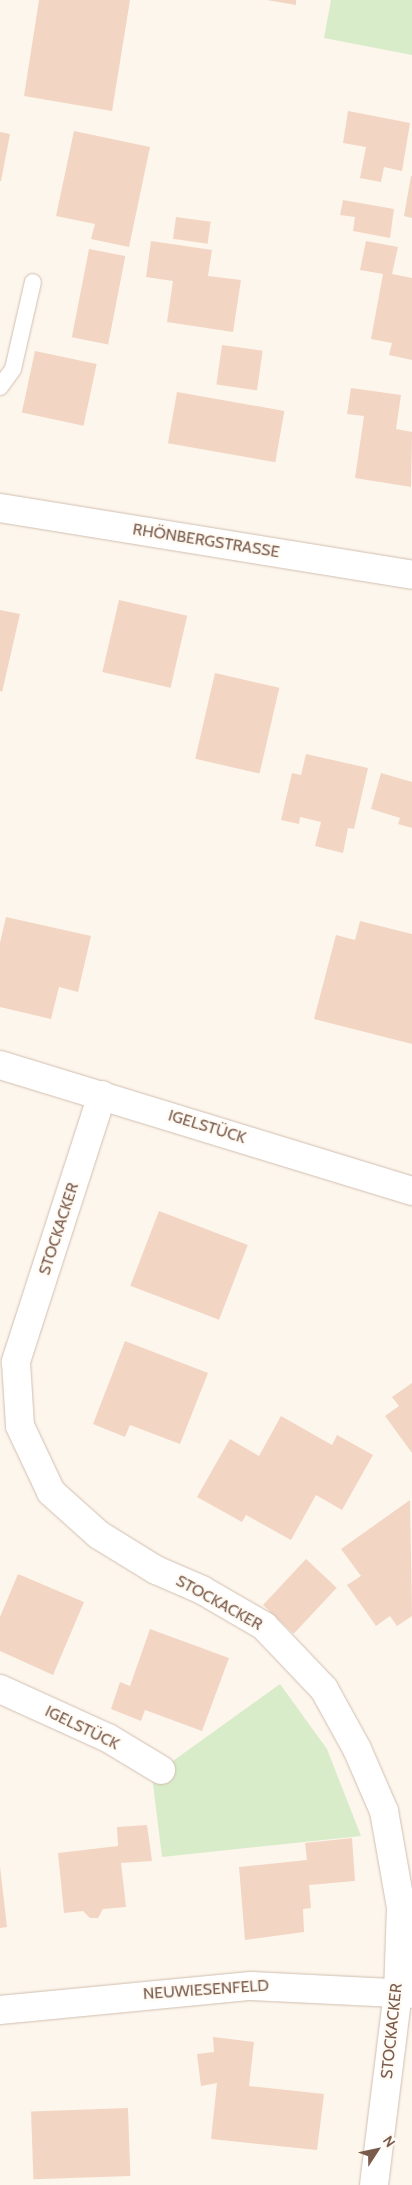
<!DOCTYPE html>
<html>
<head>
<meta charset="utf-8">
<style>
	body { margin:0 }
	#map { position:relative; width:412px; height:2185px; overflow:hidden; background:#fdf6ec; font-family:Cabin,sans-serif }
	div>[style] { position:absolute }
	[style*='--x'] { left:calc(var(--x)*1px); top:calc(var(--y)*1px); width:calc(var(--w)*1px); rotate:calc(var(--a)*1deg) }
	.green>* { inset:0; background:#d8ecc9 }
	.building>* { inset:0; background:#f3d5c3; transform-origin:0 0 }
	.roads { filter:drop-shadow(0 0 1px #d1beb0) drop-shadow(0 0 1px #d1beb0) }
	.lane>* { height:16px; margin:-8px; padding:0 8px; transform-origin:8px; border-radius:8px; background:#fff }
	.street>* { height:28px; margin:-14px; padding:0 14px; transform-origin:14px; border-radius:14px; background:#fff }
	.secondary>* { height:28px; margin:-14px; padding:0 14px; transform-origin:14px; border-radius:14px; background:#fff }
	span { translate:-50% -50%; white-space:nowrap; text-align:center; line-height:1.15; -webkit-text-stroke:4px #fffaf3; paint-order:stroke }
	.street-label { font-size:16px; color:#7a5c4d }
	.north { position:absolute; left:352px; top:2125px; width:50px; height:50px; -webkit-text-stroke:4px #fffaf3; paint-order:stroke; rotate:55deg; font-size:14px; font-weight:700; line-height:20px; text-align:center; color:#7a5c4d }
	.north::after { content:''; display:block; margin:auto; width:18px; height:22px; background:#7a5c4d; clip-path:polygon(50% 0,100% 100%,50% 72%,0 100%) }
</style>
</head>
<body>
<div id="map">
	<div class="green">
		<i style="clip-path:polygon(331px 0,412px 0,412px 55px,324px 38px)"></i>
		<i style="clip-path:polygon(280px 1684px,327px 1749px,361px 1836px,162px 1857px,152px 1776px)"></i>
	</div>
	<div class="building">
		<i style="clip-path:polygon(39px 0,130px 0,112px 111px,24px 96px)"></i>
		<i style="clip-path:polygon(267px 0,296px 0,296px 5px)"></i>
		<i style="clip-path:polygon(348px 111px,410px 123px,402px 171px,384px 167px,381px 182px,360px 178px,366px 147px,343px 143px)"></i>
		<i style="clip-path:polygon(74px 131px,150px 147px,129px 247px,91px 239px,95px 224px,56px 216px)"></i>
		<i style="clip-path:polygon(0 132px,10px 134px,1px 181px,0 181px)"></i>
		<i style="clip-path:polygon(411px 176px,412px 176px,412px 218px,404px 216px)"></i>
		<i style="clip-path:polygon(343px 200px,394px 209px,390px 238px,353px 231px,355px 217px,340px 215px)"></i>
		<i style="left:176px;top:217px;width:35px;height:22px;rotate:8deg"></i>
		<i style="clip-path:polygon(151px 241px,212px 250px,208px 276px,241px 280px,233px 332px,167px 322px,173px 281px,146px 277px)"></i>
		<i style="clip-path:polygon(366px 241px,398px 247px,392px 274px,412px 278px,412px 360px,389px 355px,392px 343px,371px 339px,383px 274px,360px 270px)"></i>
		<i style="left:89px;top:249px;width:37px;height:90px;rotate:11deg"></i>
		<i style="left:222px;top:345px;width:41px;height:40px;rotate:8deg"></i>
		<i style="left:35px;top:351px;width:63px;height:63px;rotate:12deg"></i>
		<i style="clip-path:polygon(351px 388px,401px 395px,396px 429px,412px 432px,411px 487px,355px 478px,364px 416px,347px 414px)"></i>
		<i style="left:177px;top:392px;width:109px;height:52px;rotate:10deg"></i>
		<i style="left:119px;top:600px;width:70px;height:74px;rotate:13deg"></i>
		<i style="clip-path:polygon(0 610px,20px 614px,2px 692px,0 691px)"></i>
		<i style="left:215px;top:673px;width:66px;height:88px;rotate:13deg"></i>
		<i style="clip-path:polygon(306px 754px,368px 768px,354px 829px,348px 828px,343px 853px,315px 846px,321px 822px,300px 817px,299px 824px,281px 820px,292px 773px,301px 775px)"></i>
		<i style="clip-path:polygon(381px 773px,412px 782px,412px 828px,398px 824px,400px 818px,371px 809px)"></i>
		<i style="clip-path:polygon(6px 917px,91px 936px,78px 992px,59px 987px,51px 1019px,0 1007px,0 943px)"></i>
		<i style="clip-path:polygon(360px 921px,412px 934px,412px 1044px,314px 1019px,336px 935px,355px 940px)"></i>
		<i style="left:159px;top:1211px;width:95px;height:80px;rotate:21deg"></i>
		<i style="clip-path:polygon(125px 1341px,208px 1373px,180px 1444px,130px 1425px,125px 1437px,93px 1424px)"></i>
		<i style="clip-path:polygon(412px 1383px,412px 1453px,385px 1416px,399px 1406px,392px 1397px)"></i>
		<i style="clip-path:polygon(281px 1416px,332px 1445px,337px 1435px,373px 1455px,342px 1510px,316px 1495px,291px 1540px,246px 1515px,242px 1522px,197px 1497px,230px 1439px,259px 1456px)"></i>
		<i style="clip-path:polygon(410px 1500px,412px 1616px,397px 1626px,390px 1616px,376px 1626px,347px 1585px,361px 1576px,341px 1549px)"></i>
		<i style="left:306px;top:1559px;width:42px;height:63px;rotate:43deg"></i>
		<i style="clip-path:polygon(18px 1574px,84px 1602px,53px 1675px,0 1651px,0 1617px)"></i>
		<i style="clip-path:polygon(150px 1629px,229px 1658px,202px 1731px,145px 1710px,141px 1721px,111px 1709px,120px 1682px,130px 1686px)"></i>
		<i style="clip-path:polygon(147px 1825px,152px 1861px,121px 1863px,126px 1907px,103px 1909px,98px 1918px,90px 1918px,83px 1911px,64px 1913px,58px 1853px,118px 1846px,117px 1827px)"></i>
		<i style="clip-path:polygon(352px 1838px,355px 1881px,309px 1885px,311px 1908px,303px 1909px,304px 1932px,245px 1940px,239px 1867px,307px 1860px,305px 1843px)"></i>
		<i style="clip-path:polygon(0 1867px,7px 1927px,0 1928px)"></i>
		<i style="clip-path:polygon(213px 2037px,254px 2042px,249px 2086px,324px 2094px,317px 2150px,211px 2139px,217px 2083px,201px 2086px,197px 2054px,214px 2052px)"></i>
		<i style="left:128px;top:2108px;width:68px;height:97px;rotate:88deg"></i>
	</div>
	<div class="roads">
		<div class="lane">
			<i style="--x:0;--y:387;--w:22;--a:-54"></i>
			<i style="--x:13;--y:369;--w:89;--a:-77.1"></i>
		</div>
		<div class="street">
			<i style="--x:0;--y:1065;--w:431;--a:17"></i>
			<i style="--x:102;--y:1095;--w:281;--a:107.9"></i>
			<i style="--x:16;--y:1362;--w:64;--a:86.4"></i>
			<i style="--x:20;--y:1426;--w:73;--a:64.8"></i>
			<i style="--x:51;--y:1492;--w:64;--a:41.9"></i>
			<i style="--x:99;--y:1535;--w:67;--a:31.6"></i>
			<i style="--x:156;--y:1570;--w:50;--a:23.5"></i>
			<i style="--x:202;--y:1590;--w:72;--a:30.1"></i>
			<i style="--x:264;--y:1626;--w:87;--a:46.4"></i>
			<i style="--x:324;--y:1689;--w:68;--a:61.2"></i>
			<i style="--x:357;--y:1749;--w:68;--a:66.5"></i>
			<i style="--x:384;--y:1811;--w:97;--a:80"></i>
			<i style="--x:401;--y:1907;--w:85;--a:92"></i>
			<i style="--x:398;--y:1992;--w:194;--a:97.1"></i>
			<i style="--x:0;--y:1689;--w:119;--a:24.4"></i>
			<i style="--x:108;--y:1738;--w:62;--a:31.1"></i>
			<i style="--x:0;--y:2010;--w:252;--a:-5.5"></i>
			<i style="--x:251;--y:1986;--w:161;--a:2.8"></i>
		</div>
		<div class="secondary">
			<i style="--x:0;--y:508;--w:417;--a:9.2"></i>
		</div>
	</div>
	<div class="street-label">
		<span style="left:206px;top:541px;rotate:9deg">RHÖNBERGSTRASSE</span>
		<span style="left:207px;top:1127px;rotate:17deg">IGELSTÜCK</span>
		<span style="left:59px;top:1229px;rotate:-72deg">STOCKACKER</span>
		<span style="left:219px;top:1603px;rotate:29deg">STOCKACKER</span>
		<span style="left:82px;top:1728px;rotate:26deg">IGELSTÜCK</span>
		<span style="left:206px;top:1990px;rotate:-4deg">NEUWIESENFELD</span>
		<span style="left:392px;top:2031px;rotate:-84deg">STOCKACKER</span>
	</div>
	<div class="north">N</div>
</div>
</body>
</html>
